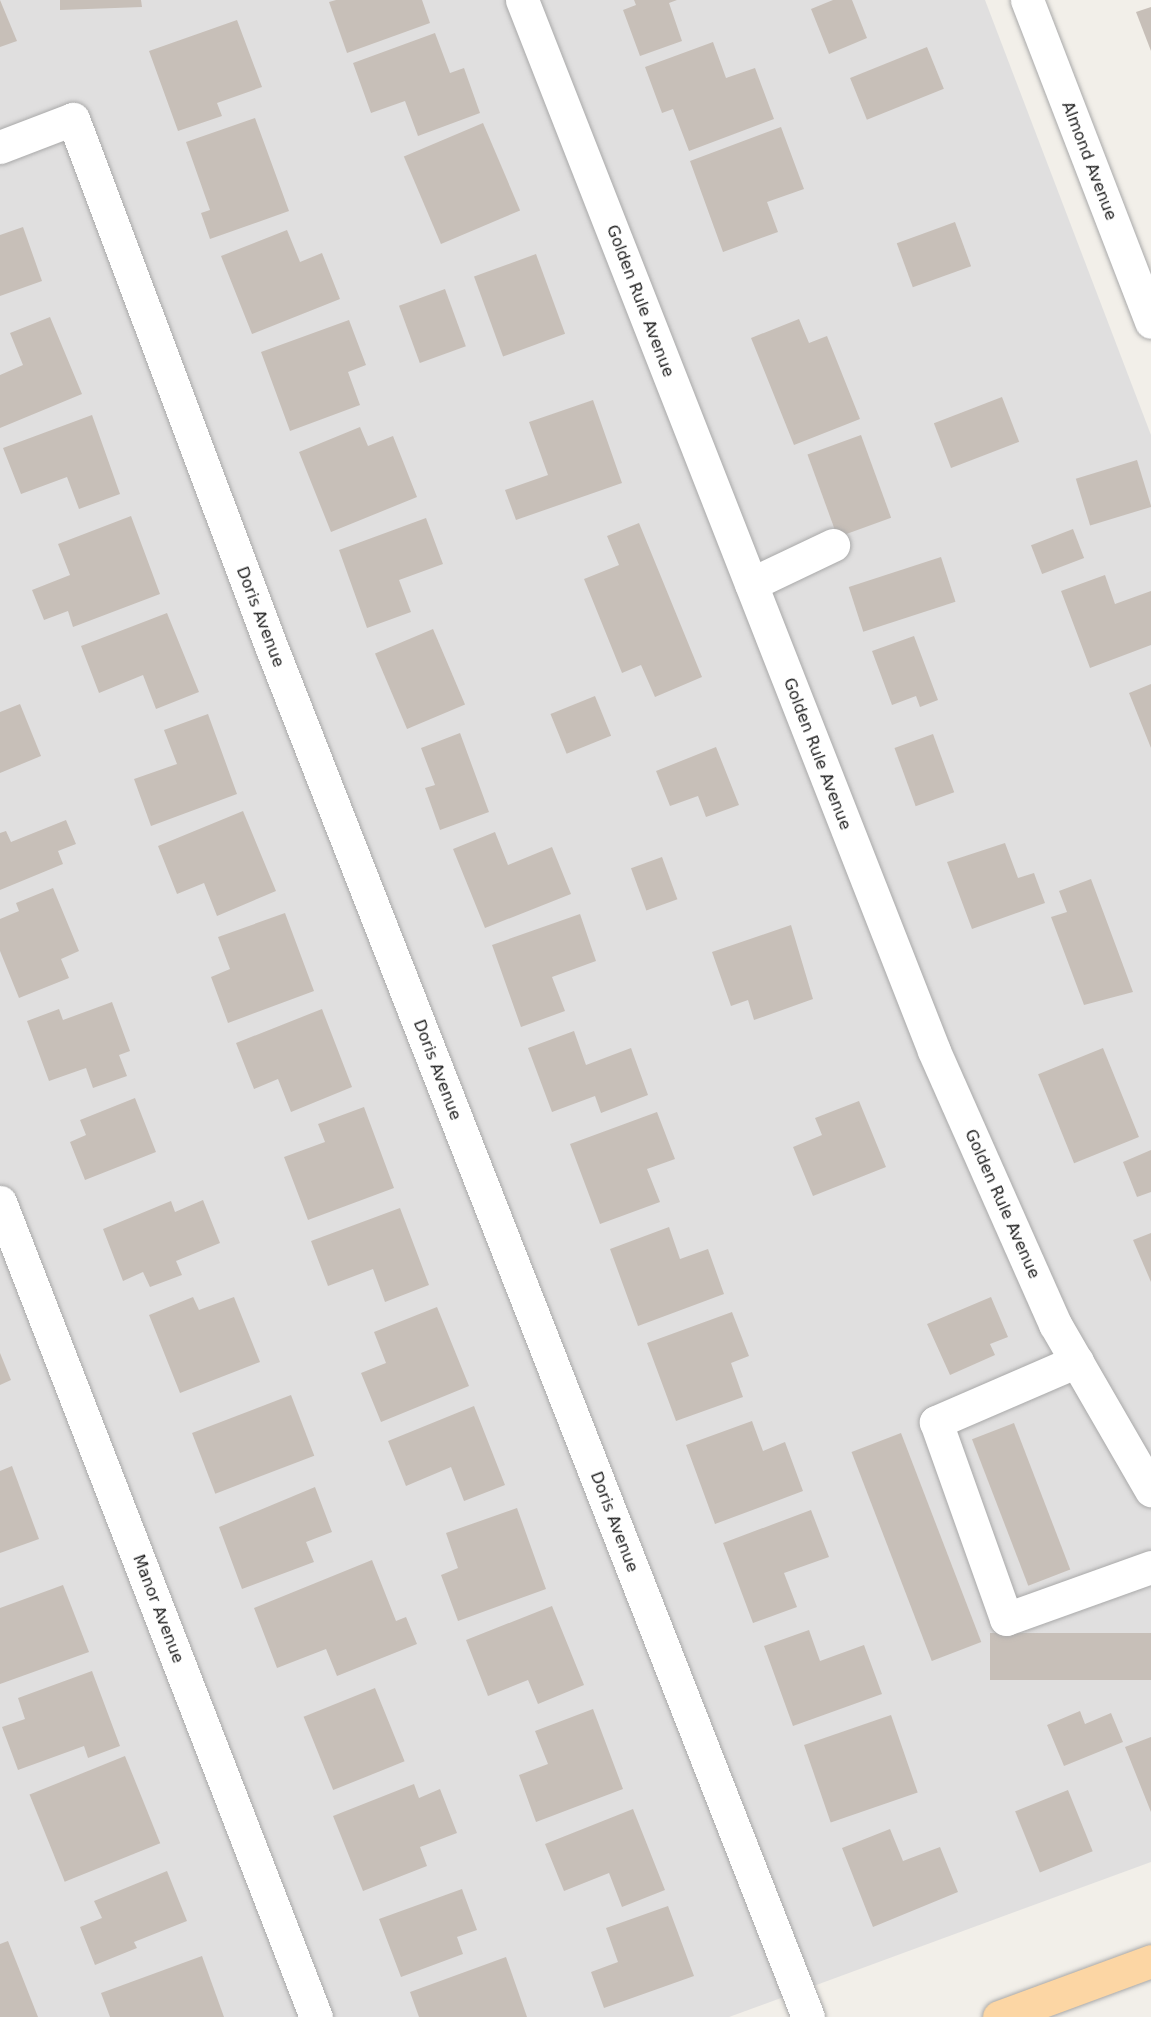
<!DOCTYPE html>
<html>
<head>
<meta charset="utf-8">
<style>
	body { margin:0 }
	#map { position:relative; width:1151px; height:2017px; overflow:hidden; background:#f2efe9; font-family:"DejaVu Sans",sans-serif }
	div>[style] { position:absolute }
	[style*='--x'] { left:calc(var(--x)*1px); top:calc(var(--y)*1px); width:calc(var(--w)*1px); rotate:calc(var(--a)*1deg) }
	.residential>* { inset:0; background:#e0dfdf }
	.building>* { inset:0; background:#c7bfb8; transform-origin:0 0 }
	.roads { filter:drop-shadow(0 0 2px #a9a9a9) drop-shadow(0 0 2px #a9a9a9) }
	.minor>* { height:33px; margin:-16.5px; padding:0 16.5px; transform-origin:16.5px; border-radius:16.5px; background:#fff }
	.major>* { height:33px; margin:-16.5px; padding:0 16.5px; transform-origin:16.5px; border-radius:16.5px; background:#fcd6a4 }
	span { translate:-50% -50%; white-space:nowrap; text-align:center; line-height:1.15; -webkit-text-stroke:5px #fff; paint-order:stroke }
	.street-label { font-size:16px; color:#222 }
</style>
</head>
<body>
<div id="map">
	<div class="residential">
		<i style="clip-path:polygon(0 0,985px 0,1151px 435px,1151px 1862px,729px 2017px,0 2017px)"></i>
	</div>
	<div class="building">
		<i style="clip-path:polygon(0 0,17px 41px,0 47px)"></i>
		<i style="clip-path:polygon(60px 0,141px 0,142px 7px,60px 10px)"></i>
		<i style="clip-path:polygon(336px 0,422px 0,430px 23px,347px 53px,329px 2px)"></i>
		<i style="clip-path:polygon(634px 0,677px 0,669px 3px,682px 41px,640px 56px,623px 10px,636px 5px)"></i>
		<i style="clip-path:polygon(833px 0,852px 0,867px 38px,829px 54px,811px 9px)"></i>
		<i style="clip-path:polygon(1151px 7px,1151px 51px,1136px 12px)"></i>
		<i style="clip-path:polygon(237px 20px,262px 87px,217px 103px,222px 116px,178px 131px,149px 51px)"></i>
		<i style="clip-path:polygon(435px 33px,450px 73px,464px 68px,480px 113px,418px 136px,405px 101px,371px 113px,353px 63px)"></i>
		<i style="clip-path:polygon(713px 42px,726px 78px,755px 68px,774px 119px,689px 151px,673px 109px,662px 113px,645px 67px)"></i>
		<i style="left:927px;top:47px;width:45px;height:83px;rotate:68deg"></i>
		<i style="clip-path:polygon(255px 118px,289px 211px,210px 239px,201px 213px,210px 210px,186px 142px)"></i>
		<i style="left:483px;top:123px;width:95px;height:86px;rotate:67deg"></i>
		<i style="clip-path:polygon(781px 127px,804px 189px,767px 202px,778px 232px,723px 252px,690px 161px)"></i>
		<i style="left:955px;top:222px;width:47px;height:62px;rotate:70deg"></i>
		<i style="clip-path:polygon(23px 227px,42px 281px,0 296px,0 235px)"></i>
		<i style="clip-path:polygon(287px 230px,300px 262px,322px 253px,340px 299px,252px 334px,221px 256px)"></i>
		<i style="left:536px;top:254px;width:85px;height:66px;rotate:70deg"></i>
		<i style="left:445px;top:289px;width:61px;height:49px;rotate:70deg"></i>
		<i style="clip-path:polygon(50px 317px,82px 394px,0 428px,0 375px,23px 365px,10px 333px)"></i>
		<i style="clip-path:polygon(799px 319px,809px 343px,827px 336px,860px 419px,794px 445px,751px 338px)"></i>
		<i style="clip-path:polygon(349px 320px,366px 365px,348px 372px,360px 405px,290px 431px,261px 352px)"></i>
		<i style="left:1002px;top:397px;width:48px;height:73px;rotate:69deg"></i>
		<i style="clip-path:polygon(593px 400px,622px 483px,516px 520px,505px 490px,548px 475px,529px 422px)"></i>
		<i style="clip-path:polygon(92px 415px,120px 494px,79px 509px,67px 477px,21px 494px,3px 448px)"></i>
		<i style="clip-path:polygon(360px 427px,368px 446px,393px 436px,417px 497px,331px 532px,299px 452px)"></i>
		<i style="left:861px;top:435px;width:88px;height:57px;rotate:70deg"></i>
		<i style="left:1137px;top:460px;width:49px;height:64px;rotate:73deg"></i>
		<i style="clip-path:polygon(131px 516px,160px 594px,73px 627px,68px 611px,44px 620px,32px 590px,70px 575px,58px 544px)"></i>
		<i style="clip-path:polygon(426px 518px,443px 564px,399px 580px,411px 612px,367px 628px,339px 550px)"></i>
		<i style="clip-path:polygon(639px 523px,702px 677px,655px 697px,641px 665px,622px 673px,584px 579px,619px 565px,607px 536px)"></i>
		<i style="left:1073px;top:529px;width:31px;height:45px;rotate:69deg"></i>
		<i style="left:941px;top:557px;width:47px;height:97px;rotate:72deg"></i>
		<i style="clip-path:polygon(1105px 575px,1115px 604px,1151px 591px,1151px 645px,1090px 668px,1061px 591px)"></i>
		<i style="clip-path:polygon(167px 613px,199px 692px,156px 709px,143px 675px,99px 693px,81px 646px)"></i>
		<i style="left:433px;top:629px;width:82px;height:63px;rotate:67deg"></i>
		<i style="clip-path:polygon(914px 636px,938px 700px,920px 707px,916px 696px,892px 705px,872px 651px)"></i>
		<i style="clip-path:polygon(1151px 684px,1151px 748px,1129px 693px)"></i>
		<i style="left:595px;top:696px;width:43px;height:48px;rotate:68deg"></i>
		<i style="clip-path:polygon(20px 704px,41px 756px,0 773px,0 712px)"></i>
		<i style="clip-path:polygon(208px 714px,237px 794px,151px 826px,134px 779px,177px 764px,164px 730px)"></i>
		<i style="clip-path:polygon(460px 733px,489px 812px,440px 830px,425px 788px,435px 785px,421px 748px)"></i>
		<i style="left:933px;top:734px;width:62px;height:41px;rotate:70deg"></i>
		<i style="clip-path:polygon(716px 747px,739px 805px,706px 817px,698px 796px,670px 806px,656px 771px)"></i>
		<i style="clip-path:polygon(243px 811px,276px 891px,217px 916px,204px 883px,177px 894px,158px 846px)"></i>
		<i style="clip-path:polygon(66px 820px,76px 844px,58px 851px,63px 864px,0 890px,0 833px,6px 831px,11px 842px)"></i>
		<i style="clip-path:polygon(495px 832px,508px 865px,552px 847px,571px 894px,485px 928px,453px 849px)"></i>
		<i style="clip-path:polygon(1005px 843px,1018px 878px,1034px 873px,1045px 903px,972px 929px,947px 862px)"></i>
		<i style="left:662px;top:857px;width:45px;height:33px;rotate:70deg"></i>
		<i style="clip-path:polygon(1091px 879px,1133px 992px,1084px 1005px,1051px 917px,1067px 912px,1059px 891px)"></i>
		<i style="clip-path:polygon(53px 888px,79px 951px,61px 959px,69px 978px,19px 998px,0 951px,0 919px,19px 911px,16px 903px)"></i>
		<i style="clip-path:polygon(285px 913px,314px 991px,228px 1023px,211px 977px,230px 969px,218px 937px)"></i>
		<i style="clip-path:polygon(580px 914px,596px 961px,552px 977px,565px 1011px,521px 1027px,492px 945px)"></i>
		<i style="clip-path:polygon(791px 925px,813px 999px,754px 1020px,748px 1000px,731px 1006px,712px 952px)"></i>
		<i style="clip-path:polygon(112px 1002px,130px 1051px,119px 1055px,127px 1076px,93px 1088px,86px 1068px,49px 1081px,27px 1021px,59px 1009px,63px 1020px)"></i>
		<i style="clip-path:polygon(322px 1009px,352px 1087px,291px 1112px,278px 1079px,254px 1089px,236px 1043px)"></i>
		<i style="clip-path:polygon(574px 1031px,586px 1065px,631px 1048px,648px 1095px,601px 1113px,595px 1096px,552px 1112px,528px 1048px)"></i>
		<i style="left:1103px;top:1048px;width:96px;height:70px;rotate:68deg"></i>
		<i style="clip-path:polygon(135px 1098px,156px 1152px,85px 1180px,70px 1142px,86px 1135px,80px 1120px)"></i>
		<i style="clip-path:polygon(859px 1101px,886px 1167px,813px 1196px,793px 1147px,822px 1135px,815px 1118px)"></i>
		<i style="clip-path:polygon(364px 1107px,394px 1188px,308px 1220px,284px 1157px,325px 1142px,318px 1124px)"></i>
		<i style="clip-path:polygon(657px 1112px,675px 1159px,647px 1169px,660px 1202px,600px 1224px,570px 1144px)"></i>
		<i style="clip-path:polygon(1151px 1150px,1151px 1192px,1137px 1197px,1123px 1162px)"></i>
		<i style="clip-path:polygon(203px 1200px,220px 1243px,176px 1261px,182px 1275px,150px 1287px,143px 1272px,123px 1281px,103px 1229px,171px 1201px,175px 1212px)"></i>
		<i style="clip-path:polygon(400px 1208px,429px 1285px,385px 1302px,373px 1269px,328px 1286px,311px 1241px)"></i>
		<i style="clip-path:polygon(669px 1227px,680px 1259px,708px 1249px,724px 1294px,638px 1326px,610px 1249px)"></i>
		<i style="clip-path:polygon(1151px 1233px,1151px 1282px,1133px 1240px)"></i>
		<i style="clip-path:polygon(193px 1297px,199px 1310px,234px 1297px,260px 1362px,180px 1393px,149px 1315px)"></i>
		<i style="clip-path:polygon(991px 1297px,1008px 1337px,990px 1344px,995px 1355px,950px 1375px,927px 1324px)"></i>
		<i style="clip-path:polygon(437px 1307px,469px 1386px,381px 1422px,361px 1373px,386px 1363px,374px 1332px)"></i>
		<i style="clip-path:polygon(732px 1312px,749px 1356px,731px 1363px,743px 1397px,676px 1421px,647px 1343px)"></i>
		<i style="clip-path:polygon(0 1353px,11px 1380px,0 1385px)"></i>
		<i style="left:291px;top:1395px;width:65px;height:106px;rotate:69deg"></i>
		<i style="clip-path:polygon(474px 1406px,505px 1485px,464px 1501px,451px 1467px,406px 1486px,388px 1441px)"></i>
		<i style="clip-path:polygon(752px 1421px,763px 1451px,785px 1442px,803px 1491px,715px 1524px,686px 1445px)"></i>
		<i style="left:1014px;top:1423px;width:157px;height:45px;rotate:69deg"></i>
		<i style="left:901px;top:1433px;width:224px;height:53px;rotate:69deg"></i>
		<i style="clip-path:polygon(12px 1466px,39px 1539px,0 1553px,0 1471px)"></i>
		<i style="clip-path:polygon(315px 1487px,332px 1532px,306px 1542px,314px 1562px,242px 1589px,219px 1527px)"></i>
		<i style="clip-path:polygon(517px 1508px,546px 1589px,458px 1621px,441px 1575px,458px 1568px,446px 1533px)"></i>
		<i style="clip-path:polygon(811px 1510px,829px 1557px,784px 1573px,797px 1607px,753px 1623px,723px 1543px)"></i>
		<i style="clip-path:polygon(372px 1560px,396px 1621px,406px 1617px,417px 1644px,337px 1676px,326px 1649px,277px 1668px,254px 1608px)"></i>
		<i style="clip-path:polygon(63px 1585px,89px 1652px,0 1684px,0 1608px)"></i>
		<i style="clip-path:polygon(552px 1606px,584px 1685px,538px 1704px,528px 1680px,488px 1696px,466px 1640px)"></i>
		<i style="clip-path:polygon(809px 1630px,820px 1661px,864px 1645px,882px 1694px,793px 1726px,764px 1646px)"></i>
		<i style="left:1151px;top:1633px;width:47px;height:161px;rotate:90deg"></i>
		<i style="clip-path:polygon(92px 1671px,120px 1746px,88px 1758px,84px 1746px,18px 1770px,2px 1727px,25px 1719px,18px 1698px)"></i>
		<i style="left:375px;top:1688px;width:79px;height:77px;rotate:68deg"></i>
		<i style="clip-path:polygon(593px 1709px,623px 1789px,536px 1822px,519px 1775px,548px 1764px,535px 1731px)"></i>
		<i style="clip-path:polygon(1080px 1711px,1085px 1724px,1111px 1713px,1123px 1742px,1064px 1766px,1047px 1725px)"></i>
		<i style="left:891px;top:1715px;width:82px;height:92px;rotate:71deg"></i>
		<i style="clip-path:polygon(1151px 1737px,1151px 1812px,1125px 1747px)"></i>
		<i style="left:125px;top:1756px;width:94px;height:103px;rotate:68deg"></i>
		<i style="clip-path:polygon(414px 1784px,419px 1798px,440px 1789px,457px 1833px,420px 1847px,427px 1866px,363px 1891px,333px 1816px)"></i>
		<i style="left:1068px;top:1790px;width:66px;height:57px;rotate:68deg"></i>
		<i style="clip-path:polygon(633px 1809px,665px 1890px,622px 1907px,609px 1873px,564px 1891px,545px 1844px)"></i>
		<i style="clip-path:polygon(890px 1829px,903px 1861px,940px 1847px,958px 1892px,873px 1927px,842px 1848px)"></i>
		<i style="clip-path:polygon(167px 1871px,187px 1921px,134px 1942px,137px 1948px,95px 1965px,80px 1927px,102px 1918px,94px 1901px)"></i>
		<i style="clip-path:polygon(462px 1889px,477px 1930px,457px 1937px,463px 1954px,401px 1977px,379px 1919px)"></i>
		<i style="clip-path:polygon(668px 1906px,694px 1976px,604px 2008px,591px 1972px,618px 1962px,606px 1928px)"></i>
		<i style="clip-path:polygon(8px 1941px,38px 2017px,0 2017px,0 1944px)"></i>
		<i style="clip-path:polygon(202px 1956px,224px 2017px,110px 2017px,101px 1993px)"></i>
		<i style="clip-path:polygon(506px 1957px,527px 2017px,419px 2017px,410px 1992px)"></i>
	</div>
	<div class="roads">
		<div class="minor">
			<i style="--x:522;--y:0;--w:1129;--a:68.59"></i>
			<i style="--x:934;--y:1051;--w:299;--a:66.1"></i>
			<i style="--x:1055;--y:1324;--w:192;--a:60"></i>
			<i style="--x:1027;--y:0;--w:345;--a:68.9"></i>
			<i style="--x:0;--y:147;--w:78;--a:-21"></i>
			<i style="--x:73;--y:119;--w:563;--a:69.41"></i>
			<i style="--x:271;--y:646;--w:1472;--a:68.61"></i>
			<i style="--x:751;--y:584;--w:91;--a:-25.4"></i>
			<i style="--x:0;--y:1202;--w:874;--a:68.81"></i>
			<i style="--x:1077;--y:1361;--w:154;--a:156.6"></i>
			<i style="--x:936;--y:1422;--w:209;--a:70.4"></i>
			<i style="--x:1006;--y:1619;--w:154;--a:-19.7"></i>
		</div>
		<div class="major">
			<i style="--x:999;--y:2017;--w:162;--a:-20.2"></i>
		</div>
	</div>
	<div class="street-label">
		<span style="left:1089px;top:161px;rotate:69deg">Almond Avenue</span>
		<span style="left:640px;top:301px;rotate:69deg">Golden Rule Avenue</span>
		<span style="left:260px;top:617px;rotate:69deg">Doris Avenue</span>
		<span style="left:817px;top:754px;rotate:69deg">Golden Rule Avenue</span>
		<span style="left:437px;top:1070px;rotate:69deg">Doris Avenue</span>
		<span style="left:1002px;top:1204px;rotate:66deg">Golden Rule Avenue</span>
		<span style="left:614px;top:1522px;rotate:69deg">Doris Avenue</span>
		<span style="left:158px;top:1609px;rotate:69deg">Manor Avenue</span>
	</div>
</div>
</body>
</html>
